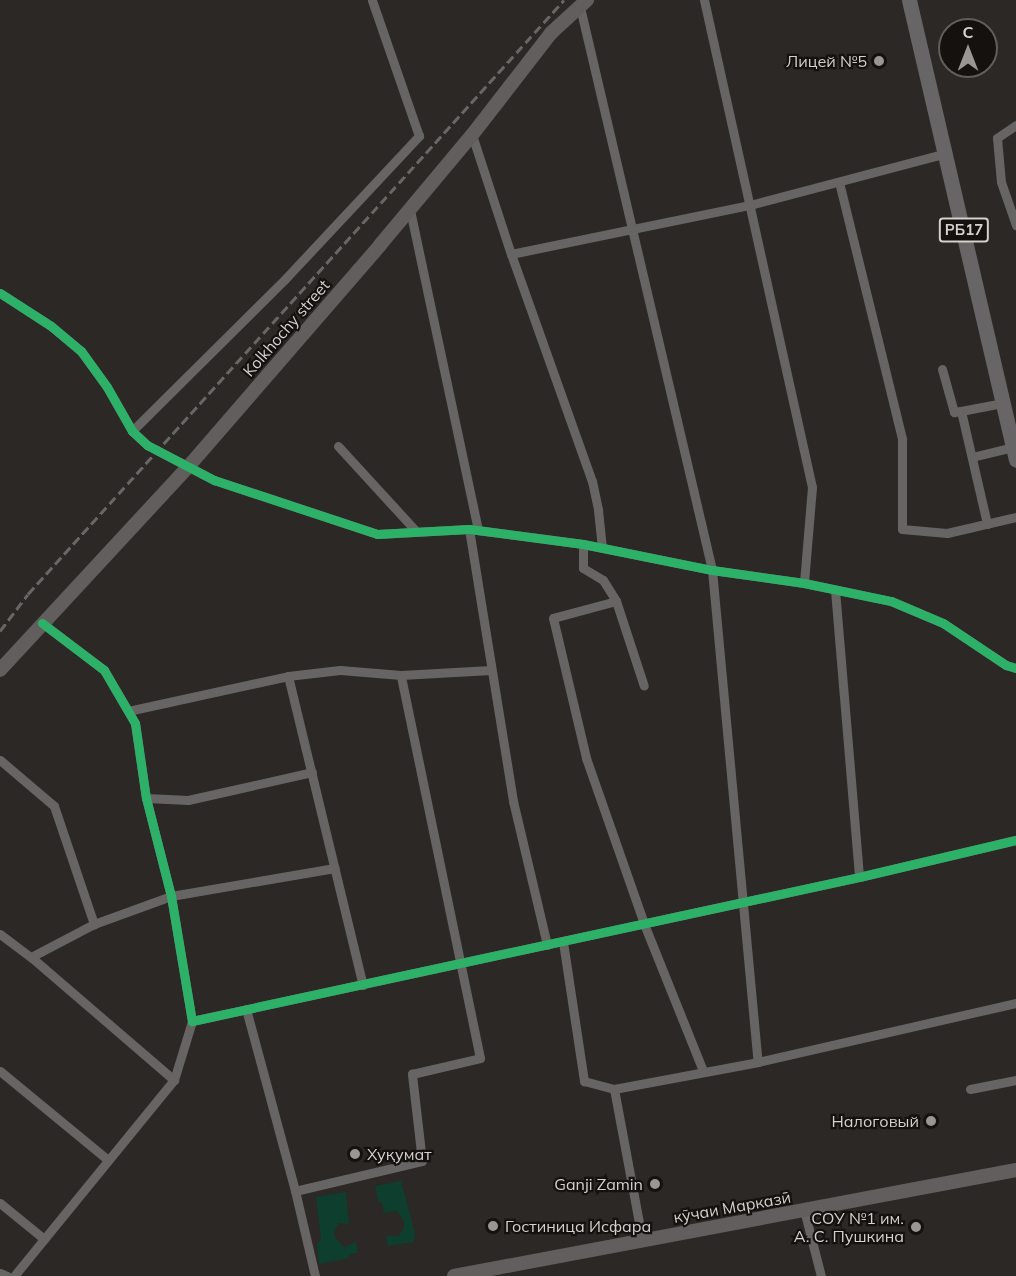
<!DOCTYPE html>
<html>
<head>
<meta charset="utf-8">
<style>
	body { margin:0 }
	#map { position:relative; width:1016px; height:1276px; overflow:hidden; background:#2b2826; font-family:Mulish,sans-serif }
	div>[style] { position:absolute }
	[style*='--x'] { left:calc(var(--x)*1px); top:calc(var(--y)*1px); width:calc(var(--w)*1px); rotate:calc(var(--a)*1deg) }
	.green>* { inset:0; background:#0e3e2d }
	.minor>* { height:9px; margin:-4.5px; padding:0 4.5px; transform-origin:4.5px; border-radius:4.5px; background:#666564 }
	.secondary>* { height:14px; margin:-7px; padding:0 7px; transform-origin:7px; border-radius:7px; background:#615e5d }
	.primary>* { height:15px; margin:-7.5px; padding:0 7.5px; transform-origin:7.5px; border-radius:7.5px; background:#676565 }
	.rail>* { height:3px; margin-top:-1.5px; transform-origin:0; background:repeating-linear-gradient(90deg,#686766 0 9px,transparent 0 13.5px) }
	.cycleway>* { height:9px; margin:-4.5px; padding:0 4.5px; transform-origin:4.5px; border-radius:4.5px; background:#2db169 }
	.dots>* { width:16px; height:16px; translate:-50% -50%; box-sizing:border-box; border:3px solid #14110f; border-radius:50% }
	span { translate:-50% -50%; white-space:nowrap; text-align:center; line-height:1.15; -webkit-text-stroke:4.5px #14110f; paint-order:stroke }
	.shield-label span { padding:2px 4px; background:#14110f; border:2px solid; border-radius:4px; -webkit-text-stroke-width:0 }
	.shield-label { font-size:15px; color:#d5d1ce; font-weight:700 }
	.poi-label { font-size:16px; color:#d5d1ce }
	.right { translate:-100% -50%; text-align:right }
	.left { translate:0 -50%; text-align:left }
	.street-label { font-size:16px; color:#d5d1ce }
	.north { position:absolute; left:938px; top:18px; width:60px; height:60px; box-sizing:border-box; background:#14110f; border:2px solid #615e5b; border-radius:50%; rotate:0deg; font-size:16px; font-weight:700; line-height:24px; text-align:center; color:#d5d1ce }
	.north::after { content:''; display:block; margin:auto; width:21px; height:27px; background:#9a9693; clip-path:polygon(50% 0,100% 100%,50% 72%,0 100%) }
</style>
</head>
<body>
<div id="map">
	<div class="green">
		<i style="clip-path:polygon(401px 1181px,415px 1233px,414px 1242px,388px 1246px,386px 1236px,398px 1236px,404px 1228px,404px 1221px,397px 1211px,384px 1213px,382px 1203px,378px 1201px,375px 1186px)"></i>
		<i style="clip-path:polygon(346px 1192px,349px 1224px,339px 1223px,334px 1232px,335px 1237px,344px 1247px,356px 1242px,358px 1253px,349px 1254px,349px 1258px,319px 1264px,317px 1245px,321px 1239px,316px 1197px)"></i>
	</div>
	<div class="minor">
		<i style="--x:704;--y:0;--w:499;--a:77.5"></i>
		<i style="--x:812;--y:487;--w:96;--a:94.8"></i>
		<i style="--x:580;--y:7;--w:578;--a:76.8"></i>
		<i style="--x:712;--y:570;--w:494;--a:84.7"></i>
		<i style="--x:1016;--y:125;--w:23;--a:146"></i>
		<i style="--x:997;--y:138;--w:44;--a:84.8"></i>
		<i style="--x:1001;--y:182;--w:46;--a:70.8"></i>
		<i style="--x:472;--y:135;--w:125;--a:71.9"></i>
		<i style="--x:511;--y:254;--w:241;--a:70.4"></i>
		<i style="--x:592;--y:481;--w:30;--a:78"></i>
		<i style="--x:598;--y:510;--w:38;--a:84"></i>
		<i style="--x:839;--y:182;--w:265;--a:76.2"></i>
		<i style="--x:902;--y:439;--w:90;--a:90"></i>
		<i style="--x:902;--y:529;--w:45;--a:5.1"></i>
		<i style="--x:947;--y:533;--w:71;--a:-13.1"></i>
		<i style="--x:410;--y:210;--w:327;--a:78"></i>
		<i style="--x:511;--y:254;--w:244;--a:-11.6"></i>
		<i style="--x:750;--y:205;--w:204;--a:-14.8"></i>
		<i style="--x:0;--y:293;--w:61;--a:32.9"></i>
		<i style="--x:51;--y:326;--w:39;--a:40"></i>
		<i style="--x:81;--y:351;--w:44;--a:54.2"></i>
		<i style="--x:107;--y:387;--w:51;--a:60.4"></i>
		<i style="--x:132;--y:431;--w:21;--a:43"></i>
		<i style="--x:147;--y:445;--w:76;--a:27.6"></i>
		<i style="--x:214;--y:480;--w:172;--a:18.3"></i>
		<i style="--x:377;--y:534;--w:92;--a:-3.1"></i>
		<i style="--x:469;--y:529;--w:115;--a:7.5"></i>
		<i style="--x:583;--y:544;--w:132;--a:11.4"></i>
		<i style="--x:712;--y:570;--w:93;--a:8"></i>
		<i style="--x:804;--y:583;--w:89;--a:11.7"></i>
		<i style="--x:891;--y:601;--w:56;--a:22.9"></i>
		<i style="--x:943;--y:623;--w:76;--a:33.7"></i>
		<i style="--x:1006;--y:665;--w:10;--a:17"></i>
		<i style="--x:942;--y:369;--w:45;--a:74.4"></i>
		<i style="--x:954;--y:412;--w:7;--a:-8"></i>
		<i style="--x:961;--y:411;--w:116;--a:77"></i>
		<i style="--x:961;--y:411;--w:43;--a:-10.8"></i>
		<i style="--x:132;--y:431;--w:217;--a:-44.8"></i>
		<i style="--x:286;--y:278;--w:195;--a:-46.9"></i>
		<i style="--x:419;--y:136;--w:144;--a:-109.1"></i>
		<i style="--x:338;--y:446;--w:115;--a:47.5"></i>
		<i style="--x:972;--y:457;--w:42;--a:-13.7"></i>
		<i style="--x:469;--y:529;--w:276;--a:80.8"></i>
		<i style="--x:513;--y:801;--w:148;--a:76.7"></i>
		<i style="--x:583;--y:544;--w:24;--a:90"></i>
		<i style="--x:583;--y:568;--w:23;--a:31"></i>
		<i style="--x:603;--y:580;--w:25;--a:58"></i>
		<i style="--x:616;--y:601;--w:89;--a:71.8"></i>
		<i style="--x:835;--y:590;--w:288;--a:85.2"></i>
		<i style="--x:616;--y:601;--w:65;--a:164.9"></i>
		<i style="--x:553;--y:618;--w:144;--a:76.7"></i>
		<i style="--x:586;--y:758;--w:176;--a:70.7"></i>
		<i style="--x:644;--y:924;--w:158;--a:68.1"></i>
		<i style="--x:42;--y:623;--w:78;--a:37.2"></i>
		<i style="--x:104;--y:670;--w:61;--a:59.7"></i>
		<i style="--x:135;--y:723;--w:76;--a:81.7"></i>
		<i style="--x:146;--y:798;--w:101;--a:75.7"></i>
		<i style="--x:171;--y:896;--w:127;--a:80.5"></i>
		<i style="--x:192;--y:1021;--w:682;--a:-12.18"></i>
		<i style="--x:859;--y:877;--w:161;--a:-13.3"></i>
		<i style="--x:288;--y:676;--w:318;--a:76.4"></i>
		<i style="--x:128;--y:711;--w:164;--a:-12.3"></i>
		<i style="--x:288;--y:676;--w:52;--a:-6.6"></i>
		<i style="--x:340;--y:670;--w:61;--a:4.7"></i>
		<i style="--x:401;--y:675;--w:90;--a:-3.2"></i>
		<i style="--x:0;--y:760;--w:71;--a:40.4"></i>
		<i style="--x:54;--y:806;--w:125;--a:71.3"></i>
		<i style="--x:94;--y:924;--w:82;--a:-20"></i>
		<i style="--x:171;--y:896;--w:166;--a:-9.7"></i>
		<i style="--x:146;--y:798;--w:42;--a:2.7"></i>
		<i style="--x:188;--y:800;--w:127;--a:-12.7"></i>
		<i style="--x:0;--y:934;--w:39;--a:37"></i>
		<i style="--x:31;--y:957;--w:71;--a:-27.6"></i>
		<i style="--x:563;--y:942;--w:141;--a:81.4"></i>
		<i style="--x:584;--y:1081;--w:31;--a:15"></i>
		<i style="--x:614;--y:1089;--w:147;--a:-10.6"></i>
		<i style="--x:758;--y:1062;--w:265;--a:-12.9"></i>
		<i style="--x:31;--y:957;--w:189;--a:40.7"></i>
		<i style="--x:174;--y:1080;--w:62;--a:-73"></i>
		<i style="--x:246;--y:1009;--w:188;--a:74.9"></i>
		<i style="--x:0;--y:1071;--w:140;--a:39.5"></i>
		<i style="--x:614;--y:1089;--w:153;--a:79.4"></i>
		<i style="--x:970;--y:1089;--w:47;--a:-11.1"></i>
		<i style="--x:0;--y:1203;--w:57;--a:39.3"></i>
		<i style="--x:804;--y:1210;--w:68;--a:75.6"></i>
		<i style="--x:0;--y:1273;--w:8;--a:23"></i>
		<i style="--x:14;--y:1276;--w:253;--a:-50.8"></i>
		<i style="--x:315;--y:1276;--w:87;--a:-103.2"></i>
		<i style="--x:295;--y:1191;--w:130;--a:-13.3"></i>
		<i style="--x:422;--y:1161;--w:88;--a:-96.6"></i>
		<i style="--x:412;--y:1074;--w:70;--a:-13.2"></i>
		<i style="--x:480;--y:1058;--w:391;--a:-101.7"></i>
	</div>
	<div class="secondary">
		<i style="--x:0;--y:670;--w:277;--a:-47.2"></i>
		<i style="--x:188;--y:467;--w:294;--a:-49.1"></i>
		<i style="--x:380;--y:245;--w:143;--a:-50.1"></i>
		<i style="--x:472;--y:135;--w:129;--a:-52.2"></i>
		<i style="--x:551;--y:33;--w:49;--a:-42.5"></i>
		<i style="--x:454;--y:1276;--w:572;--a:-10.68"></i>
	</div>
	<div class="primary">
		<i style="--x:909;--y:0;--w:472;--a:76.9"></i>
	</div>
	<div class="rail">
		<i style="--x:0;--y:631;--w:46;--a:-52.9"></i>
		<i style="--x:28;--y:594;--w:800;--a:-47.94"></i>
	</div>
	<div class="cycleway">
		<i style="--x:0;--y:293;--w:61;--a:32.9"></i>
		<i style="--x:51;--y:326;--w:39;--a:40"></i>
		<i style="--x:81;--y:351;--w:44;--a:54.2"></i>
		<i style="--x:107;--y:387;--w:51;--a:60.4"></i>
		<i style="--x:132;--y:431;--w:21;--a:43"></i>
		<i style="--x:147;--y:445;--w:76;--a:27.6"></i>
		<i style="--x:214;--y:480;--w:172;--a:18.3"></i>
		<i style="--x:377;--y:534;--w:92;--a:-3.1"></i>
		<i style="--x:469;--y:529;--w:115;--a:7.5"></i>
		<i style="--x:583;--y:544;--w:132;--a:11.4"></i>
		<i style="--x:712;--y:570;--w:93;--a:8"></i>
		<i style="--x:804;--y:583;--w:89;--a:11.7"></i>
		<i style="--x:891;--y:601;--w:56;--a:22.9"></i>
		<i style="--x:943;--y:623;--w:76;--a:33.7"></i>
		<i style="--x:1006;--y:665;--w:10;--a:17"></i>
		<i style="--x:42;--y:623;--w:78;--a:37.2"></i>
		<i style="--x:104;--y:670;--w:61;--a:59.7"></i>
		<i style="--x:135;--y:723;--w:76;--a:81.7"></i>
		<i style="--x:146;--y:798;--w:101;--a:75.7"></i>
		<i style="--x:171;--y:896;--w:127;--a:80.5"></i>
		<i style="--x:192;--y:1021;--w:682;--a:-12.18"></i>
		<i style="--x:859;--y:877;--w:161;--a:-13.3"></i>
	</div>
	<div class="dots">
		<i style="left:879px;top:61px;background:#9a9693"></i>
		<i style="left:931px;top:1121px;background:#9a9693"></i>
		<i style="left:355px;top:1154px;background:#9a9693"></i>
		<i style="left:655px;top:1184px;background:#9a9693"></i>
		<i style="left:493px;top:1226px;background:#9a9693"></i>
		<i style="left:916px;top:1227px;background:#9a9693"></i>
	</div>
	<div class="shield-label">
		<span style="left:964px;top:230px">РБ17</span>
	</div>
	<div class="poi-label">
		<span class="right" style="left:867px;top:61px">Лицей №5</span>
		<span class="right" style="left:919px;top:1121px">Налоговый</span>
		<span class="left" style="left:367px;top:1154px">Хуқумат</span>
		<span class="right" style="left:643px;top:1184px">Ganji Zamin</span>
		<span class="right" style="left:904px;top:1227px">СОУ №1 им.<br>А. С. Пушкина</span>
		<span class="left" style="left:505px;top:1226px">Гостиница Исфара</span>
	</div>
	<div class="street-label">
		<span style="left:286px;top:328px;rotate:-49deg">Kolkhochy street</span>
		<span style="left:732px;top:1207px;rotate:-10deg">кӯчаи Марказӣ</span>
	</div>
	<div class="north">С</div>
</div>
</body>
</html>
